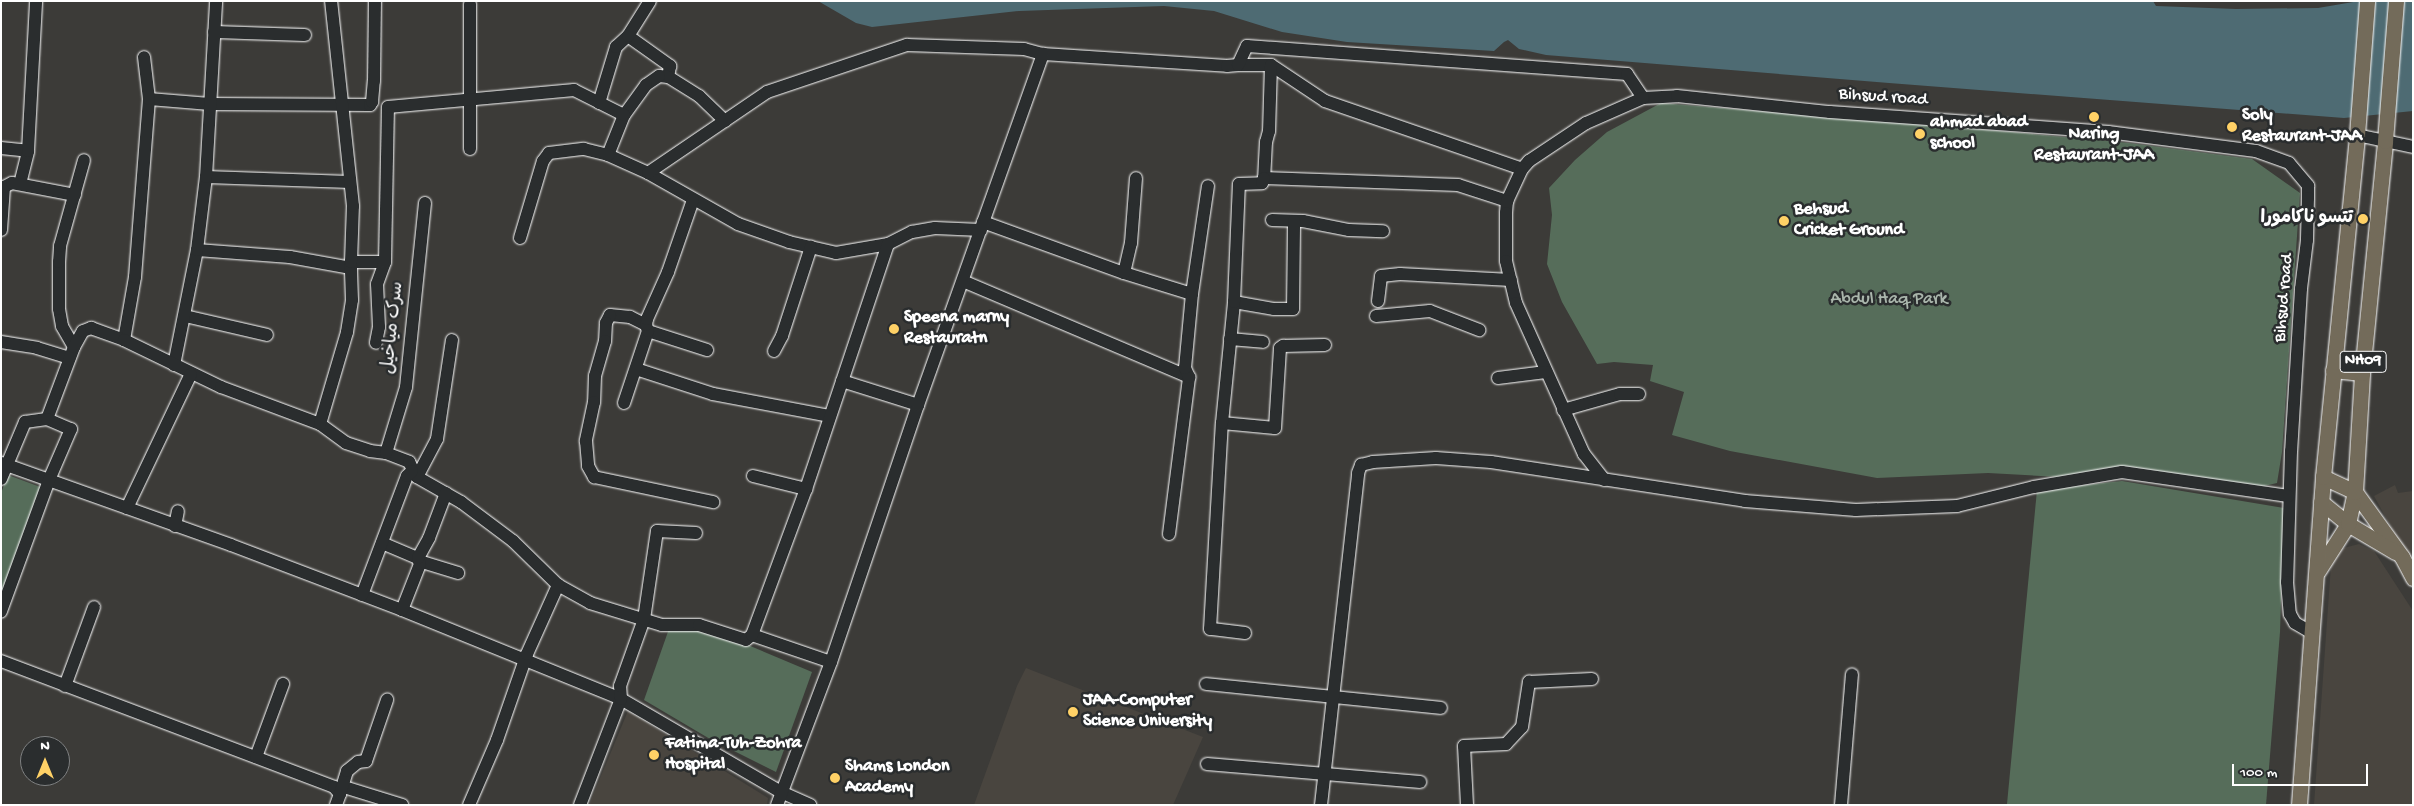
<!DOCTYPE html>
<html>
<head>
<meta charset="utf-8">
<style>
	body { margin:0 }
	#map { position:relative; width:2414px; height:806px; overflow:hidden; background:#3c3b38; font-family:"Gochi Hand","Playpen Sans Arabic",sans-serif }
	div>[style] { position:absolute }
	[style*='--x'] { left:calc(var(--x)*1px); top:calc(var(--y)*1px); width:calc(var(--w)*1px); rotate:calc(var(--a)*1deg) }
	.built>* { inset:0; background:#49453f }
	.green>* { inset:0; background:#566d5a }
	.water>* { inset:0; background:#4e6b73 }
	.roads { filter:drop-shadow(0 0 1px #fff) drop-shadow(0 0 1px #fff) }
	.minor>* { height:12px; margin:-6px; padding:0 6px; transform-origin:6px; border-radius:6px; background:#2a2d2e }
	.major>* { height:15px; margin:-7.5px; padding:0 7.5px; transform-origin:7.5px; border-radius:7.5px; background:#736b5a }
	.dots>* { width:14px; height:14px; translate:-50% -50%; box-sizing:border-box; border:2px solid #2a2d2e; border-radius:50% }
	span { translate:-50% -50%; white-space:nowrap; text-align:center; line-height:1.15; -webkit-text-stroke:5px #2a2d2e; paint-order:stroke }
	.shield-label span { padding:1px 4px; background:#2a2d2e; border:1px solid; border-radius:4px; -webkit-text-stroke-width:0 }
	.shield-label { font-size:16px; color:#fff; font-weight:700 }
	.street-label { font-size:18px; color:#fff }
	.poi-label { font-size:18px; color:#fff; font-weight:700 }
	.left { translate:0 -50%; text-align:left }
	.right { translate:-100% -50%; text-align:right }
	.park-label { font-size:18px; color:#aab6ac }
	.frame { position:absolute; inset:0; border:2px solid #fff; pointer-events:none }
	.north { position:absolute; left:20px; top:736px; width:50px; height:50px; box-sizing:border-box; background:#2a2d2e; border:1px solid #7f8182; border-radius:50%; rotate:0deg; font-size:14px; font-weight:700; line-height:20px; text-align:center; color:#fff }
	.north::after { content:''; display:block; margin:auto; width:18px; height:22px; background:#ffd166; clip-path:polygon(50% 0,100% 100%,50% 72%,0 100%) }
	.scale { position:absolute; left:2232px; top:764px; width:136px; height:22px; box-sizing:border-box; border:2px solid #fff; border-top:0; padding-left:6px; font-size:15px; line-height:18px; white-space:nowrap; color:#fff; -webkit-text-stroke:4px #2a2d2e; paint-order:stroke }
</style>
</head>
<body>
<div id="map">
	<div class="built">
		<i style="clip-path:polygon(2395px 485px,2398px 493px,2413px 491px,2413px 567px,2374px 496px)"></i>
		<i style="clip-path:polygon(2359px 544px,2374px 551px,2413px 611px,2413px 805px,2314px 805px,2332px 551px)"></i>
		<i style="clip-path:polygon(1026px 668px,1203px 737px,1173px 805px,974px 805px,1017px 686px)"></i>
		<i style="clip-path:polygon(628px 711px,768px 798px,767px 805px,589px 805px)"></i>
	</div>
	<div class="green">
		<i style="clip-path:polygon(1661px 103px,2012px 132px,2129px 143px,2252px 159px,2300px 193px,2282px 452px,2277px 483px,2260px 487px,2123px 467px,2059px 477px,1988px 473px,1877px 478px,1730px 451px,1672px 435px,1684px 392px,1650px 381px,1653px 365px,1614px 362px,1597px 364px,1562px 302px,1547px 264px,1552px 215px,1549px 188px,1575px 160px,1607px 132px)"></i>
		<i style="clip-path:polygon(8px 475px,43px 488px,1px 599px,1px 493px)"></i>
		<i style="clip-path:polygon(2122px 481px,2284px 508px,2280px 632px,2266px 805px,2007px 804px,2037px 490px)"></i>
		<i style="clip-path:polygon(670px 626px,717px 632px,812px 672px,776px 772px,710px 739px,644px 700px)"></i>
	</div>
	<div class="water">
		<i style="clip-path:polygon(818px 1px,2153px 1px,2156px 6px,2236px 9px,2318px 8px,2359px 1px,2413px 1px,2413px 111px,2344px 118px,1889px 83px,1546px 55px,1519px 49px,1508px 40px,1504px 42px,1494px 51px,1347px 42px,1282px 32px,1214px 11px,1164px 6px,1019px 11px,872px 27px,856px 23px)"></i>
	</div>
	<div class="roads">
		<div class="minor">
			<i style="--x:470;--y:4;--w:145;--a:90"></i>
			<i style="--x:214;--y:32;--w:91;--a:1.9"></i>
			<i style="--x:628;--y:36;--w:52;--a:35.5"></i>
			<i style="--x:670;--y:66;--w:11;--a:100"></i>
			<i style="--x:1238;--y:65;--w:33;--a:0"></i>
			<i style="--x:1271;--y:65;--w:65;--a:33.7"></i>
			<i style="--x:1325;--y:101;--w:208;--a:19"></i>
			<i style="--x:1271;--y:65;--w:66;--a:91.7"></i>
			<i style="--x:1269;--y:131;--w:11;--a:105"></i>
			<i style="--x:1266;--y:142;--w:36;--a:93"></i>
			<i style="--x:1264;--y:178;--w:194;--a:2.1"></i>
			<i style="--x:1458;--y:185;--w:52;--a:18.1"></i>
			<i style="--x:1643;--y:98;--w:34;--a:-3"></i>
			<i style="--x:1677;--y:96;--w:154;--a:6"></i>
			<i style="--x:1830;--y:112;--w:279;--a:4.1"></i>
			<i style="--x:2108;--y:132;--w:149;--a:7.3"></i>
			<i style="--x:2256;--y:151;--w:35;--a:20"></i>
			<i style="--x:2289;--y:163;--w:30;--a:50"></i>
			<i style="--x:2308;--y:186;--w:12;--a:90"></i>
			<i style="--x:2308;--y:198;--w:42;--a:91.4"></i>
			<i style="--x:2307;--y:240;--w:49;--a:97"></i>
			<i style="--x:2301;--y:289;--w:162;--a:93.5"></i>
			<i style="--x:2291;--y:451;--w:131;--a:91.7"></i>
			<i style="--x:2287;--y:582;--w:32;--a:85"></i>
			<i style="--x:2290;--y:614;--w:10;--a:61"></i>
			<i style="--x:2295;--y:623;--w:20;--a:30"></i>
			<i style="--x:149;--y:99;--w:61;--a:4.7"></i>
			<i style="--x:210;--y:104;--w:160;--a:0.4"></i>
			<i style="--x:370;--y:105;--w:4;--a:-56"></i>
			<i style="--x:372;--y:102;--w:21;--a:-85"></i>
			<i style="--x:374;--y:81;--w:80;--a:-89.3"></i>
			<i style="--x:599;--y:103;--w:59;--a:-73.1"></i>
			<i style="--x:616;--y:47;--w:16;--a:-43"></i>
			<i style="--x:628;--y:36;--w:41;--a:-57.8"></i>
			<i style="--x:725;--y:121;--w:36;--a:-136"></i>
			<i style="--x:699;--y:96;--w:36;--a:-148"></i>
			<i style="--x:668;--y:77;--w:9;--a:-174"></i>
			<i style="--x:659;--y:76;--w:16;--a:145"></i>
			<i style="--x:646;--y:85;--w:37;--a:126"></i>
			<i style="--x:624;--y:115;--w:43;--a:111.8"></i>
			<i style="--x:608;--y:155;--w:44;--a:24.2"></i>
			<i style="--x:648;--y:173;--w:103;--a:29.5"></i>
			<i style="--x:738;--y:224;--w:54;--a:19.4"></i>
			<i style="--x:789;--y:242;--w:48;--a:13.2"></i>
			<i style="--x:836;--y:253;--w:53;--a:-9.8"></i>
			<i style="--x:888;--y:244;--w:27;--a:-27"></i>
			<i style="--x:912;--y:232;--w:23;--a:-10"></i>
			<i style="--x:935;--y:228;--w:46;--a:2.5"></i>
			<i style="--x:2357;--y:135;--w:57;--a:12.1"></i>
			<i style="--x:1;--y:148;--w:27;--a:6"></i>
			<i style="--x:648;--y:173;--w:144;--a:-34.2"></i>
			<i style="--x:767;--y:92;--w:148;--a:-18.6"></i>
			<i style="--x:907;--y:45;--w:117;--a:2"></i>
			<i style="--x:1024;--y:49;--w:20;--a:15"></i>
			<i style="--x:1043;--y:54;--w:184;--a:3.7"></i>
			<i style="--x:1227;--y:66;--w:11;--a:-5"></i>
			<i style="--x:1238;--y:65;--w:21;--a:-65"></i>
			<i style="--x:1247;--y:46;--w:381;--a:4.2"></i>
			<i style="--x:1627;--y:74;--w:29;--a:56"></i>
			<i style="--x:1643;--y:98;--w:62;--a:156.3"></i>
			<i style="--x:1586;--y:123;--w:69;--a:146.3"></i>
			<i style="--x:1529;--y:161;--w:11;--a:131"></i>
			<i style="--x:1522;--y:169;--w:35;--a:115"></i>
			<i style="--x:1507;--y:201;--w:12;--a:95"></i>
			<i style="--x:1506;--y:213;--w:48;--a:90"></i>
			<i style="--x:1506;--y:261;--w:43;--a:76.6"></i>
			<i style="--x:1516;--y:303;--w:166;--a:65.8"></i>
			<i style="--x:1584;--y:454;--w:33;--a:52"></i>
			<i style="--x:206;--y:177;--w:144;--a:2"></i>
			<i style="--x:20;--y:184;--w:34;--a:-76"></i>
			<i style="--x:28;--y:151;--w:150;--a:-86.9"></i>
			<i style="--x:1272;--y:220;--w:31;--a:2"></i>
			<i style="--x:1303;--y:221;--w:47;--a:11.1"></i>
			<i style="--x:1349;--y:230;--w:34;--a:2"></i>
			<i style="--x:983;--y:222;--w:150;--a:19.9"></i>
			<i style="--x:1124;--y:273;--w:71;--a:17.2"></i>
			<i style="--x:1;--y:230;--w:43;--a:-86"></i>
			<i style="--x:4;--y:187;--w:9;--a:-27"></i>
			<i style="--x:12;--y:183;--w:64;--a:10.8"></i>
			<i style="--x:520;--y:238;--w:80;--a:-73.4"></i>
			<i style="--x:543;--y:161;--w:10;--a:-53"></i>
			<i style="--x:549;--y:153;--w:35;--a:-7"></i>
			<i style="--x:584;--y:149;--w:25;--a:14"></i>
			<i style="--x:197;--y:250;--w:93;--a:4.3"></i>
			<i style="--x:290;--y:257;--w:62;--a:10.2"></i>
			<i style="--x:351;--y:262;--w:34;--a:0"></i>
			<i style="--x:385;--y:262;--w:23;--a:110"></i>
			<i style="--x:377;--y:284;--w:43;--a:87.3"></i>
			<i style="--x:379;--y:327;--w:16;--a:101"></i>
			<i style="--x:385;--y:262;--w:155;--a:-88.9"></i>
			<i style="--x:388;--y:107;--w:187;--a:-5.2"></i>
			<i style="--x:574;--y:90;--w:56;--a:26.6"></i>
			<i style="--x:1124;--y:273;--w:31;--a:-77"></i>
			<i style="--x:1131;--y:243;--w:65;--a:-85.6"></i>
			<i style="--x:963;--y:281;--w:246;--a:23"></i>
			<i style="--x:1378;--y:301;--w:25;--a:-83"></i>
			<i style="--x:1381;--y:276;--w:19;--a:-6"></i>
			<i style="--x:1400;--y:274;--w:111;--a:3.1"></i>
			<i style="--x:1234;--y:302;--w:41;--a:9.9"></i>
			<i style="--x:1274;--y:309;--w:19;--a:0"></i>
			<i style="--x:1293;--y:309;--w:88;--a:-89.3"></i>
			<i style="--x:185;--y:316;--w:84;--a:13"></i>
			<i style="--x:1376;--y:316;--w:54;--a:-5.3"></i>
			<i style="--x:1430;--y:311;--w:53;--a:21.2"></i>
			<i style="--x:646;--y:325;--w:18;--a:-153"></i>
			<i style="--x:630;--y:317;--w:20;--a:-174"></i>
			<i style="--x:610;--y:315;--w:9;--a:117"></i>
			<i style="--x:606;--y:323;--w:18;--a:93"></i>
			<i style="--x:605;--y:341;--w:36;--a:106"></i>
			<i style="--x:595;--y:376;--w:26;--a:92"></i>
			<i style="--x:594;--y:402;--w:40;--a:102"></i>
			<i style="--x:586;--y:441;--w:25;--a:85"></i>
			<i style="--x:588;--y:466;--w:13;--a:61"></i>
			<i style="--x:594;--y:477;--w:122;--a:11.9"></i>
			<i style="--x:648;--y:331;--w:62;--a:17.9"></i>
			<i style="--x:1230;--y:339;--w:33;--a:5"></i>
			<i style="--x:124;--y:340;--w:64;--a:-80.1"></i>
			<i style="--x:135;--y:277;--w:179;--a:-85.5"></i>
			<i style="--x:149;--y:99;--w:42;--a:-96.8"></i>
			<i style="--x:1;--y:342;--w:36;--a:9"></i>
			<i style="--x:37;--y:348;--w:34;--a:17"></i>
			<i style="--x:74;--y:347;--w:24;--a:-120"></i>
			<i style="--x:62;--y:326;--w:17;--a:-100"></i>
			<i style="--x:59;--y:309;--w:47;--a:-90"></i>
			<i style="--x:59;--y:262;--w:16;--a:-86"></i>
			<i style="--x:60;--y:246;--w:89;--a:-74.4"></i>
			<i style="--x:774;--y:351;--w:17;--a:-62"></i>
			<i style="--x:782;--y:336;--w:94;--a:-72"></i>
			<i style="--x:174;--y:365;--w:117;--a:-78.7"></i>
			<i style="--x:197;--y:250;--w:74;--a:-83"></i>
			<i style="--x:206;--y:177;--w:176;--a:-86.7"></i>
			<i style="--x:636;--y:369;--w:81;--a:18"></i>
			<i style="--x:713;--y:394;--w:118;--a:10.7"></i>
			<i style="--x:1498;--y:378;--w:48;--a:-7.1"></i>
			<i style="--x:842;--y:381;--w:80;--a:17.5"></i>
			<i style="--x:624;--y:403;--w:76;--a:-71.6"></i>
			<i style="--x:648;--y:331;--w:6;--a:-108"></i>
			<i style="--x:646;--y:325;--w:6;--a:-81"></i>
			<i style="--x:647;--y:319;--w:51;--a:-65.9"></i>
			<i style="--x:668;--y:272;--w:76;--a:-70.9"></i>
			<i style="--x:1563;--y:410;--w:59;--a:-15.7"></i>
			<i style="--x:1620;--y:394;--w:19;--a:0"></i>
			<i style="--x:47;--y:419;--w:77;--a:-69.4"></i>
			<i style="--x:74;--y:347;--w:18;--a:-61"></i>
			<i style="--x:83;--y:331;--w:9;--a:-21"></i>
			<i style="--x:91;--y:328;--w:35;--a:20"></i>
			<i style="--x:124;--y:340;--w:108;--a:25.9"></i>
			<i style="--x:221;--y:387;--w:106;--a:20.5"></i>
			<i style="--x:320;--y:424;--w:32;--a:36"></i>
			<i style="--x:346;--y:443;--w:25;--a:18"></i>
			<i style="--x:370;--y:451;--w:16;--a:7"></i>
			<i style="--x:386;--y:453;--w:25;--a:21"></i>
			<i style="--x:409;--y:462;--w:17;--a:62"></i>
			<i style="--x:417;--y:477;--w:51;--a:29.6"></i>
			<i style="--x:461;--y:502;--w:65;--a:36.9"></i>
			<i style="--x:513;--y:541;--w:63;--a:44.4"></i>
			<i style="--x:558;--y:585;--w:37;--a:29"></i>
			<i style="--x:590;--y:603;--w:75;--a:17"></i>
			<i style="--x:662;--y:625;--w:37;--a:0"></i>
			<i style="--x:699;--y:625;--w:49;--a:17.7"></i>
			<i style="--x:746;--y:640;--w:8;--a:-40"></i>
			<i style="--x:752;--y:635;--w:83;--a:18.9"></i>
			<i style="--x:1222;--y:423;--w:53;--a:5.4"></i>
			<i style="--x:1275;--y:428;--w:80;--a:-86.4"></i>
			<i style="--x:1280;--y:348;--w:4;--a:-34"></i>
			<i style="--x:1283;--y:346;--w:42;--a:-1.4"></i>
			<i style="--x:320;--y:424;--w:96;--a:-73.6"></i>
			<i style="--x:347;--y:332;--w:32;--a:-81"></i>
			<i style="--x:352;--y:300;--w:38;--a:-92"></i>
			<i style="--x:351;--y:262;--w:56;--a:-88"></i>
			<i style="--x:353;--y:206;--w:206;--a:-96.1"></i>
			<i style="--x:386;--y:453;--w:69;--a:-73.1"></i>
			<i style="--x:406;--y:387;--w:185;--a:-84.1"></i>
			<i style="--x:1;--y:463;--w:244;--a:19.6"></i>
			<i style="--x:231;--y:545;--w:183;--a:20.8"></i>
			<i style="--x:402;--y:610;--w:236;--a:22.1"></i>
			<i style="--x:621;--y:699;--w:185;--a:30.2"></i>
			<i style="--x:781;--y:792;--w:32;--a:24"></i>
			<i style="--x:753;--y:476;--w:55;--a:13.8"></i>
			<i style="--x:417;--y:477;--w:43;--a:-62.2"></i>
			<i style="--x:437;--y:439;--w:100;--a:-81.4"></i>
			<i style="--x:1;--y:479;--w:62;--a:-67.2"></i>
			<i style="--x:25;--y:422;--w:22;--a:-8"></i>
			<i style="--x:47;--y:419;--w:26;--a:23"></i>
			<i style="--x:71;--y:429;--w:56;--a:113.3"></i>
			<i style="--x:49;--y:480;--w:140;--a:110.1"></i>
			<i style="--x:127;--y:508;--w:148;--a:-64.5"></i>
			<i style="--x:175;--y:526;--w:15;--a:-79"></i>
			<i style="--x:1169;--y:534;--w:158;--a:-82.7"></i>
			<i style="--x:1189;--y:377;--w:10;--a:-114"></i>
			<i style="--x:1185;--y:368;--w:74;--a:-84.6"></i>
			<i style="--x:1192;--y:294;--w:109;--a:-81.6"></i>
			<i style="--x:382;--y:543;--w:39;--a:23"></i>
			<i style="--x:419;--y:561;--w:41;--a:17.1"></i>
			<i style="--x:362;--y:595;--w:127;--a:-69.3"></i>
			<i style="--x:407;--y:476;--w:7;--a:-45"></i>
			<i style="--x:402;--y:610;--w:49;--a:-68.6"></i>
			<i style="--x:420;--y:564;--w:6;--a:-108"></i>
			<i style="--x:418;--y:558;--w:23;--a:-61"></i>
			<i style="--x:429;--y:538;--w:48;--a:-69.3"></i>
			<i style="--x:1245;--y:633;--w:35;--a:-173"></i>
			<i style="--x:1210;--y:629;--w:206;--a:-86.7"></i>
			<i style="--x:1222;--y:423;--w:122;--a:-84.3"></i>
			<i style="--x:1234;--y:302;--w:118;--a:-87.6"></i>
			<i style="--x:1239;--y:184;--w:23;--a:-2"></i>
			<i style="--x:1262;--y:183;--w:5;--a:-68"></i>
			<i style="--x:752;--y:635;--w:156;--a:-69.7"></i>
			<i style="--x:806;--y:489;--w:258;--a:-71.5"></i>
			<i style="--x:1;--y:661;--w:356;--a:20.7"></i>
			<i style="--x:334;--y:787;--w:9;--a:49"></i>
			<i style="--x:340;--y:794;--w:12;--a:110"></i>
			<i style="--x:1206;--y:684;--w:236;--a:5.8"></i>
			<i style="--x:65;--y:686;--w:84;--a:-69.8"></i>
			<i style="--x:256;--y:757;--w:78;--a:-69.7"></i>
			<i style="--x:1207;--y:764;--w:214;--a:4.8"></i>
			<i style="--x:344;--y:787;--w:61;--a:17.2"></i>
			<i style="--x:340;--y:794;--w:24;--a:-73"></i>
			<i style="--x:347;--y:771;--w:14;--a:-39"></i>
			<i style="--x:358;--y:762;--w:8;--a:-7"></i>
			<i style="--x:366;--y:761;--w:65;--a:-71"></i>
			<i style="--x:469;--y:805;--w:71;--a:-66.7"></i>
			<i style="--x:497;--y:740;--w:91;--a:-70.8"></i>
			<i style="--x:527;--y:654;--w:76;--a:-65.8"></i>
			<i style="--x:580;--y:805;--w:114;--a:-68.9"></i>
			<i style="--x:621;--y:699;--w:13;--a:-94"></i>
			<i style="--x:620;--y:686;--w:71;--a:-70.3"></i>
			<i style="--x:644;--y:619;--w:89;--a:-81.6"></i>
			<i style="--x:657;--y:531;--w:39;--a:3"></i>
			<i style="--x:777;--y:805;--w:153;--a:-69.3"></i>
			<i style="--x:831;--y:662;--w:271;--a:-71.3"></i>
			<i style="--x:918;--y:405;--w:373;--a:-70.4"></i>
			<i style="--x:1321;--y:805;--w:334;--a:-83.6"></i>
			<i style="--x:1358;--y:473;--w:9;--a:-69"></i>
			<i style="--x:1361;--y:465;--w:12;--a:-14"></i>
			<i style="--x:1373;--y:462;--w:63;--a:-3.6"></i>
			<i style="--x:1436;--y:458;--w:55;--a:4.2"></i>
			<i style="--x:1491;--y:462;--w:257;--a:8.7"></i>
			<i style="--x:1745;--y:501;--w:111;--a:4.6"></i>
			<i style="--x:1856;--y:510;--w:101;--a:-2.3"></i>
			<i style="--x:1957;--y:506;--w:79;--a:-13.9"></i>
			<i style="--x:2034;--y:487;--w:89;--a:-9.7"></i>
			<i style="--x:2122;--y:472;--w:168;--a:8.2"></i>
			<i style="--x:1467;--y:805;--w:59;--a:-92.9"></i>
			<i style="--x:1464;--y:746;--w:42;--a:-2.7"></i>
			<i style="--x:1506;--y:744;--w:23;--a:-47"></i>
			<i style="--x:1522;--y:727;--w:46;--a:-81.2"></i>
			<i style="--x:1529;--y:682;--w:63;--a:-2.7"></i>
			<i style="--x:1841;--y:805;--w:131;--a:-85.2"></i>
		</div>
		<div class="major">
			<i style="--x:2333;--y:370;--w:29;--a:6"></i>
			<i style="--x:2323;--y:477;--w:35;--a:25"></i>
			<i style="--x:2355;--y:492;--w:80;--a:54.1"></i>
			<i style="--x:2402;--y:557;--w:24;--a:62"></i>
			<i style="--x:2321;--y:502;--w:35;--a:39"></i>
			<i style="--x:2348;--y:524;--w:55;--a:30.8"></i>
			<i style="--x:2318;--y:571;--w:56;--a:-57.4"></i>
			<i style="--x:2348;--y:524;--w:33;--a:-78"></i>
			<i style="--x:2355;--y:492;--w:119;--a:-86.6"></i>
			<i style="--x:2362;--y:373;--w:233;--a:-84.3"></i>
			<i style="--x:2385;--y:141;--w:140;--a:-85.5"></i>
			<i style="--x:2299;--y:805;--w:329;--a:-85.8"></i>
			<i style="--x:2323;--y:477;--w:344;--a:-84.3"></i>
			<i style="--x:2357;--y:135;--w:134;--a:-85.7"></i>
		</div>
	</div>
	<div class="dots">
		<i style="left:2094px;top:117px;background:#ffd166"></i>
		<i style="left:2232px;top:127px;background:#ffd166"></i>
		<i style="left:1920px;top:134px;background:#ffd166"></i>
		<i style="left:2363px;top:219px;background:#ffd166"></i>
		<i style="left:1784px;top:221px;background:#ffd166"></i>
		<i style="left:894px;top:329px;background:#ffd166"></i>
		<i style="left:1073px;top:712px;background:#ffd166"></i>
		<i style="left:654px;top:755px;background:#ffd166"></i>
		<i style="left:835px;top:778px;background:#ffd166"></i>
	</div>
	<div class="shield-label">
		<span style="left:2363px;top:362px">NH09</span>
	</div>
	<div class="street-label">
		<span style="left:1883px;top:98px;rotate:4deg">Bihsud road</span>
		<span style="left:2285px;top:298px;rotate:-85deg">Bihsud road</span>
		<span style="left:394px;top:328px;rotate:-84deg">سرک میاخیل</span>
	</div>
	<div class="poi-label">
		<span class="left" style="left:2242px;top:127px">Soly<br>Restaurant-JAA</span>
		<span class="left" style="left:1930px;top:134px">ahmad abad<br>school</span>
		<span style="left:2094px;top:146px">Naring<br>Restaurant-JAA</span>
		<span class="left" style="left:1794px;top:221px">Behsud<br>Cricket Ground</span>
		<span class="right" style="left:2353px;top:219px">تتسو ناکامورا</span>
		<span class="left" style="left:904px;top:329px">Speena marny<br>Restauratn</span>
		<span class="left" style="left:1083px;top:712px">JAA-Computer<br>Science University</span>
		<span class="left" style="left:665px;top:755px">Fatima-Tuh-Zohra<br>Hospital</span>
		<span class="left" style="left:845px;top:778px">Shams London<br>Academy</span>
	</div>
	<div class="park-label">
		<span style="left:1889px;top:300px">Abdul Haq Park</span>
	</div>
	<div class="frame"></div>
	<div class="north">N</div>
	<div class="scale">100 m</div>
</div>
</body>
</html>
